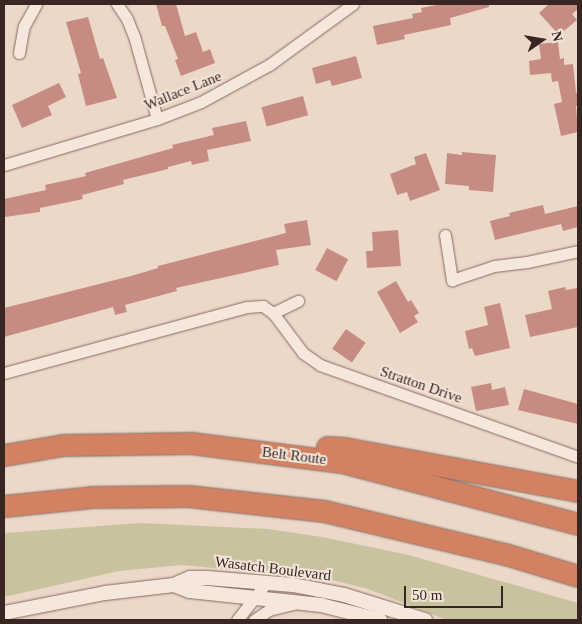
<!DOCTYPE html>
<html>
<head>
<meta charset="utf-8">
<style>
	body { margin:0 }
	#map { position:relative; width:582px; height:624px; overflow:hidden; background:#ebd8c9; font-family:Georgia,serif }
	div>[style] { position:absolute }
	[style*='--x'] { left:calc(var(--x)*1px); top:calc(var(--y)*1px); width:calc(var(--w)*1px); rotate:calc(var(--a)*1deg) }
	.green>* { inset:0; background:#c9c29e }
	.building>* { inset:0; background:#c68c83; transform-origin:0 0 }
	.roads { filter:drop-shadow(0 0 1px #86695f) drop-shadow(0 0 1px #86695f) }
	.minor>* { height:11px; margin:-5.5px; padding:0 5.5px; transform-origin:5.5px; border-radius:5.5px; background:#f6e7dc }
	.tertiary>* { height:14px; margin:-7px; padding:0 7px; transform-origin:7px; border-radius:7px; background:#f6e7dc }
	.motorway>* { height:21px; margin:-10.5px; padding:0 10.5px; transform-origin:10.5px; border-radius:10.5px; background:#d28263 }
	span { translate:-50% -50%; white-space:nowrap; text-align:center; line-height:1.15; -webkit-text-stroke:4px #f3e4d8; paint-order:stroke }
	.street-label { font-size:15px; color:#382622 }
	.frame { position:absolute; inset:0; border:5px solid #382622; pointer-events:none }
	.north { position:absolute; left:517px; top:15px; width:50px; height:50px; -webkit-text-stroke:4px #f3e4d8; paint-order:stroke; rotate:77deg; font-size:14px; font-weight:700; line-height:20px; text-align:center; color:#382622 }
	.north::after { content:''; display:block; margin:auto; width:18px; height:22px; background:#382622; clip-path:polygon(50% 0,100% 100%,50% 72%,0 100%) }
	.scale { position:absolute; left:404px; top:586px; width:99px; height:22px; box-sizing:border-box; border:2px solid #382622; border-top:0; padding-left:6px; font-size:15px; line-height:18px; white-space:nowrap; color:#382622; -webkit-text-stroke:4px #f3e4d8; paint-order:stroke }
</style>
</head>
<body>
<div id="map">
	<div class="green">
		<i style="clip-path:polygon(141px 523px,268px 529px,322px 537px,409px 555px,578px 603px,578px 620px,447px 620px,368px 589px,328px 579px,182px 565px,119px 571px,4px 597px,4px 533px)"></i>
	</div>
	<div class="building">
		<i style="clip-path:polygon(156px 4px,176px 4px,185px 36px,196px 32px,203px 52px,210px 49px,215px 63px,181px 76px,175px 60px,178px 59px,165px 26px,162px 26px)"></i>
		<i style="clip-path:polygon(442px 4px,489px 4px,489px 7px,450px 18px,451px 25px,404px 35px,405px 39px,377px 45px,373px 26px,413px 18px,412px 14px,422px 12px,421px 8px)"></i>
		<i style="clip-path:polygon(549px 4px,578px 4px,578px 9px,572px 14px,577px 20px,559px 35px,539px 13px)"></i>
		<i style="clip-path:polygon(88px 17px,100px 59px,103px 58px,117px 98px,86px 106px,78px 74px,81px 73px,66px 22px)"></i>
		<i style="clip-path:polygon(558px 42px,560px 59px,564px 58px,564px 65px,573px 64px,576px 93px,578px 92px,578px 105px,576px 106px,578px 132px,561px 136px,554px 104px,562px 102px,558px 81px,552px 82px,551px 73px,530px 75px,529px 61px,541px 59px,539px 44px)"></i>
		<i style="clip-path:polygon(356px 56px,362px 78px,332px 86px,330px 80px,316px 84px,312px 68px)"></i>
		<i style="clip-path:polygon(59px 83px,66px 97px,48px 106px,52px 115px,22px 128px,12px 105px)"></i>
		<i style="left:303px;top:96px;width:20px;height:43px;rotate:75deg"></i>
		<i style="clip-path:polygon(246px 121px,251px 141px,207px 150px,209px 161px,192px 165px,191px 161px,168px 167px,168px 169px,123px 180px,124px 184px,82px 195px,83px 199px,40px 208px,40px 212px,5px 217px,4px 199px,46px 190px,45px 185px,86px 176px,85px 173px,173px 148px,172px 145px,214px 135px,212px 128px)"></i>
		<i style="clip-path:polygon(462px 152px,496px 155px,493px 192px,469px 190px,469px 186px,445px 184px,447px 153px,462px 155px)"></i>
		<i style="clip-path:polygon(426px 153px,440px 190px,410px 201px,407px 192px,397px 195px,390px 174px,416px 164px,414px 157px)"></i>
		<i style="clip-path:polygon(543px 205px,545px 214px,578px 206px,578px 227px,563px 231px,561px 224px,495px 240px,490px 221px,510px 216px,509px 213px)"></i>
		<i style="clip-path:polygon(307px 220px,311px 245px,276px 250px,279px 265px,176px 288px,177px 291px,125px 305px,127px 312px,115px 315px,113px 307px,4px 337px,4px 308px,131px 276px,158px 268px,158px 266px,286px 233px,284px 224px)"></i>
		<i style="clip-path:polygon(398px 230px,401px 266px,367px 268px,366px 251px,373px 251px,372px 232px)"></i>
		<i style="left:327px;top:248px;width:24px;height:25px;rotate:28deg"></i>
		<i style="clip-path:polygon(396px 281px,408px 302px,411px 300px,419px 313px,414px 316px,418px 322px,400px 333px,377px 292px)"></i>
		<i style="clip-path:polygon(565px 287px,566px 290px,578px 288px,578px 327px,530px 337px,525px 315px,552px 309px,548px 291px)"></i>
		<i style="clip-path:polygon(500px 303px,510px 348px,475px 356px,472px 348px,469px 349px,465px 331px,488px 325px,484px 307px)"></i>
		<i style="left:346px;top:329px;width:24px;height:24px;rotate:35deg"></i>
		<i style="clip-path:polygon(491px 383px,492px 390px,505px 387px,509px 405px,476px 411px,471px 387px)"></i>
		<i style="clip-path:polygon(524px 389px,578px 404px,578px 424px,518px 410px)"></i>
	</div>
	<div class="roads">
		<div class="minor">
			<i style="--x:117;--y:4;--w:18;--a:56"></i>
			<i style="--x:127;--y:19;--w:18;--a:68"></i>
			<i style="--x:134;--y:36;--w:86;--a:74.5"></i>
			<i style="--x:19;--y:53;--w:27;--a:-80"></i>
			<i style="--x:24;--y:26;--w:25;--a:-61"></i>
			<i style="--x:4;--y:165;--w:160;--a:-16.7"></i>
			<i style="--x:157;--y:119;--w:47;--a:-21.1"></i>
			<i style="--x:201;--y:102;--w:77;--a:-28.6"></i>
			<i style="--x:269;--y:65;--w:104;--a:-36"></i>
			<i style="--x:445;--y:235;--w:46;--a:81.2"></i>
			<i style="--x:452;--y:280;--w:44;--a:-18.4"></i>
			<i style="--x:494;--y:266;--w:33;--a:-7"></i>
			<i style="--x:527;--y:262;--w:52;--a:-12.2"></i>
			<i style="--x:273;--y:313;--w:28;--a:-26"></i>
			<i style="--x:4;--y:373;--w:252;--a:-15.2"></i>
			<i style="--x:247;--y:307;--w:16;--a:-4"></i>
			<i style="--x:263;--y:306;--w:12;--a:35"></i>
			<i style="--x:273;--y:313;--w:50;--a:53.1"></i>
			<i style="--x:303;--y:353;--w:21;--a:35"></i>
			<i style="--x:320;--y:365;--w:274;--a:19.6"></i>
			<i style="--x:237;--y:620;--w:47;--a:-51.9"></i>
			<i style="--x:254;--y:620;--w:18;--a:-34"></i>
			<i style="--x:269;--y:610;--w:25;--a:-14"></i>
		</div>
		<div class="tertiary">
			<i style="--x:174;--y:585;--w:17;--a:21"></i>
			<i style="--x:190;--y:591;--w:132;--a:6.1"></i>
			<i style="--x:321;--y:605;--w:61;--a:14.3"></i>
			<i style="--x:4;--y:613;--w:103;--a:-11.2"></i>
			<i style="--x:105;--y:593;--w:69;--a:-6.6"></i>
			<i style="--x:174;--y:585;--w:17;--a:-24"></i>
			<i style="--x:190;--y:578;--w:17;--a:0"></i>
			<i style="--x:207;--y:578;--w:86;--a:4.7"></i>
			<i style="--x:293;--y:585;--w:26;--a:11"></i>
			<i style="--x:319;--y:590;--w:25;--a:11"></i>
			<i style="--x:344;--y:595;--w:85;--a:17.2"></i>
		</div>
		<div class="motorway">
			<i style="--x:327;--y:447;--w:17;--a:3"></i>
			<i style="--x:344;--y:448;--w:238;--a:10.4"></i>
			<i style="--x:4;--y:455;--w:60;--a:-9.6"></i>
			<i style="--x:63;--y:445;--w:128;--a:-0.9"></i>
			<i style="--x:191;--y:443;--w:152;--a:7.2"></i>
			<i style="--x:342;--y:462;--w:244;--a:14.7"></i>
			<i style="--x:4;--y:506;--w:88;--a:-5.8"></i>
			<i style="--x:92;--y:497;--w:96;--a:-0.6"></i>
			<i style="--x:188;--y:496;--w:137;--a:6.3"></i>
			<i style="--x:324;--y:511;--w:186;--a:13.4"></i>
			<i style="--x:505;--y:554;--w:76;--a:16.8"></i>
		</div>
	</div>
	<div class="street-label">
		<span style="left:183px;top:91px;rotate:-22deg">Wallace Lane</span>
		<span style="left:421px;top:385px;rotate:19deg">Stratton Drive</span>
		<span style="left:294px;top:456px;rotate:7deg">Belt Route</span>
		<span style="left:273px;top:569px;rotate:7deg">Wasatch Boulevard</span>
	</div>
	<div class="frame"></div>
	<div class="north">N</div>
	<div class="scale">50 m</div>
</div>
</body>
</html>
